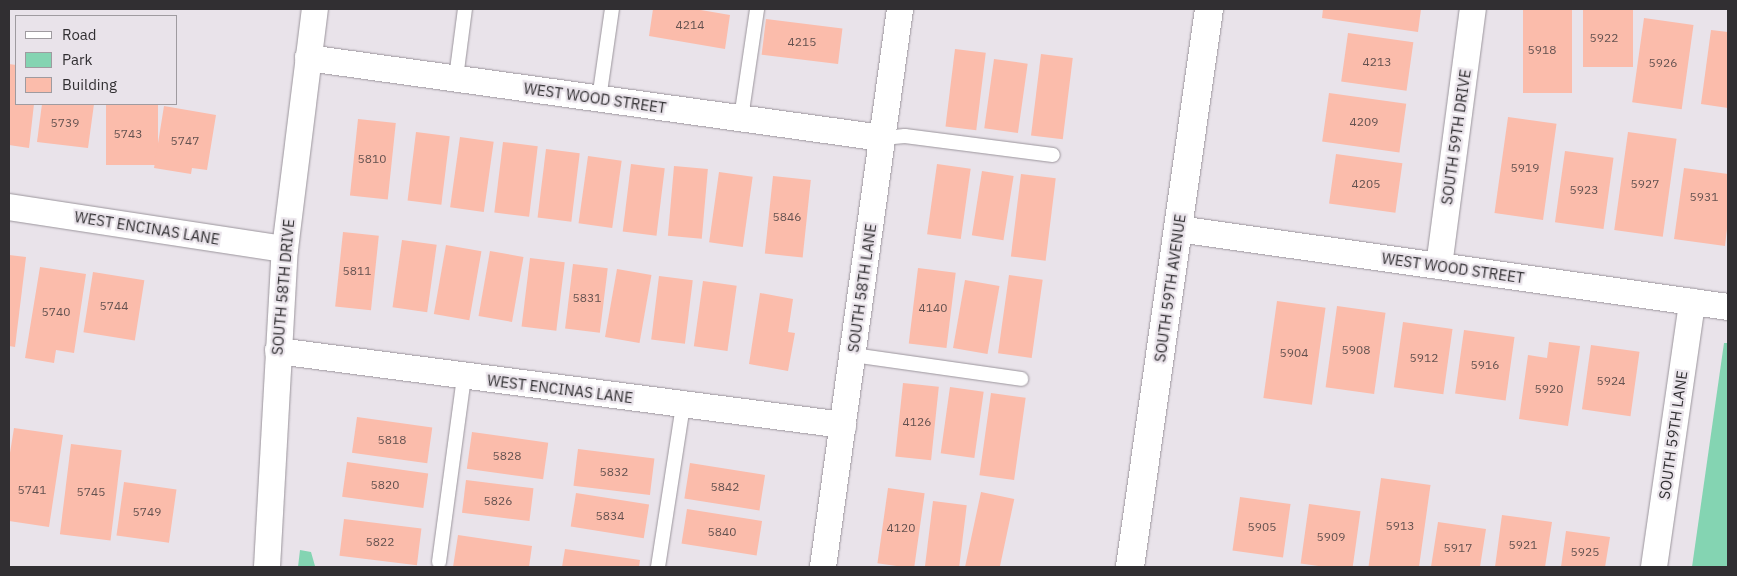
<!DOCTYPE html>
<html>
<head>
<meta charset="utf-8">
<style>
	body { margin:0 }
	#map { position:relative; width:1737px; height:576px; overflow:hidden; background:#e9e3ea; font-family:"IBM Plex Sans",sans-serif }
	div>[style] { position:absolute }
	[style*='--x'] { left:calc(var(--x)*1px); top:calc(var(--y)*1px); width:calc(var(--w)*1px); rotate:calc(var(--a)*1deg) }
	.green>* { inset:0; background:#84d4b2 }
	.building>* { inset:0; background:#fbbcab; transform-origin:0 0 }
	.roads { filter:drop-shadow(0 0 1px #9b959c) drop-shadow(0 0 1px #9b959c) }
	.service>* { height:14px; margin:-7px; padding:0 7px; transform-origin:7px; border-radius:7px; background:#fff }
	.minor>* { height:26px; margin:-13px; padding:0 13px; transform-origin:13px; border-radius:13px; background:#fff }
	.secondary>* { height:28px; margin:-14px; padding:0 14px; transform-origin:14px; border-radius:14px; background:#fff }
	span { translate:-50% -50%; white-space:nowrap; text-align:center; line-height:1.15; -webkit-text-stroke:4.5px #e9e3ea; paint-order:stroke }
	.number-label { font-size:12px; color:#645250 }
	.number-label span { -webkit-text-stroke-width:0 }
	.street-label { font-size:15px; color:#312f32 }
	.frame { position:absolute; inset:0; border:10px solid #312f32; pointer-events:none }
	.legend { position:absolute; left:15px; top:15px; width:162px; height:90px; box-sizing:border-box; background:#e9e3ea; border:1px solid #9f9ba0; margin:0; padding:6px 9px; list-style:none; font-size:15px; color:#312f32 }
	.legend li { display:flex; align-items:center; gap:10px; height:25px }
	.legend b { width:25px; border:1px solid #9f9ba0 }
</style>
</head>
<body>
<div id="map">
	<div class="green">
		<i style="clip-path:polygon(1724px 343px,1728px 343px,1728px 567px,1692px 567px)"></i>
		<i style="clip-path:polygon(300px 550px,311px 552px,315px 566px,322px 567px,298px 567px)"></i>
	</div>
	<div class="building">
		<i style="clip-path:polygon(653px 9px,695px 9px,730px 15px,725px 49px,649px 36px)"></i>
		<i style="clip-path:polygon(1323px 9px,1421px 9px,1418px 32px,1322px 18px)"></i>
		<i style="left:1523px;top:9px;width:49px;height:84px"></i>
		<i style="left:1583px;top:9px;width:50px;height:58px"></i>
		<i style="left:1644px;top:18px;width:50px;height:85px;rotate:8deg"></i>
		<i style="left:766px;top:19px;width:77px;height:36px;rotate:7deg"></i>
		<i style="clip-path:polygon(1711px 30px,1728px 32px,1728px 108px,1701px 104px)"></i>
		<i style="left:1348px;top:33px;width:66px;height:49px;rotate:8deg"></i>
		<i style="left:955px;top:49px;width:31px;height:78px;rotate:7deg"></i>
		<i style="left:1041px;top:54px;width:32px;height:82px;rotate:7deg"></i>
		<i style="left:994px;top:59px;width:34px;height:70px;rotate:8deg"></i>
		<i style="clip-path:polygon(9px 64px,16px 65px,16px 104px,34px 104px,29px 148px,9px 145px)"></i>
		<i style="left:1329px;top:93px;width:78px;height:49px;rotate:8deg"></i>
		<i style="clip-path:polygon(42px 104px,94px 104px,88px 148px,37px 142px)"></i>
		<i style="left:106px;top:104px;width:52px;height:61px"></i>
		<i style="clip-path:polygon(164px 106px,216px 115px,207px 170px,192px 168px,191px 174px,154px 168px)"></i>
		<i style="left:1508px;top:117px;width:49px;height:97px;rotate:8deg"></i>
		<i style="left:358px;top:119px;width:38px;height:77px;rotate:6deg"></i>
		<i style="left:416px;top:132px;width:34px;height:69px;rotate:7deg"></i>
		<i style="left:1628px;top:132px;width:49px;height:99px;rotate:8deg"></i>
		<i style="left:460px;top:137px;width:34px;height:71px;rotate:8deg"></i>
		<i style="left:503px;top:142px;width:35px;height:71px;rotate:7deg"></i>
		<i style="left:546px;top:149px;width:34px;height:69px;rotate:7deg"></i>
		<i style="left:1565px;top:151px;width:49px;height:72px;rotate:8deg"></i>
		<i style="left:1336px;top:154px;width:67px;height:50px;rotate:8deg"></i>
		<i style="left:588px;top:156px;width:34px;height:68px;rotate:8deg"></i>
		<i style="left:631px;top:164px;width:34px;height:68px;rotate:7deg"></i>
		<i style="left:937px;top:164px;width:34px;height:71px;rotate:8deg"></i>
		<i style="left:674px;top:166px;width:34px;height:70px;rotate:5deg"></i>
		<i style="clip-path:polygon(1684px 168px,1728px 174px,1728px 220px,1725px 246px,1674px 239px)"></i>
		<i style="left:982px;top:171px;width:32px;height:65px;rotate:9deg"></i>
		<i style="left:719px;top:172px;width:34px;height:71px;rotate:8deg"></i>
		<i style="left:1021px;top:174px;width:35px;height:83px;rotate:7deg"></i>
		<i style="left:773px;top:176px;width:38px;height:78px;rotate:6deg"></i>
		<i style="left:343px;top:232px;width:36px;height:75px;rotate:6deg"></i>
		<i style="left:402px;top:240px;width:35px;height:68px;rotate:8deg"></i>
		<i style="left:446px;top:245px;width:36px;height:70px;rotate:10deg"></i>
		<i style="left:490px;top:251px;width:34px;height:66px;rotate:10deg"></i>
		<i style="clip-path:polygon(9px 255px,26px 257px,15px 347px,9px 346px)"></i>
		<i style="left:530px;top:258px;width:35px;height:69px;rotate:7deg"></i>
		<i style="left:573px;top:264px;width:35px;height:65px;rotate:7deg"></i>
		<i style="clip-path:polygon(40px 267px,86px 274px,74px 353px,56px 350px,54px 363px,25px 358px)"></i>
		<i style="left:918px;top:268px;width:38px;height:76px;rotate:7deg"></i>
		<i style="left:617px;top:269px;width:35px;height:69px;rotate:10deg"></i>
		<i style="left:93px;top:272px;width:52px;height:61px;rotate:9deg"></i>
		<i style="left:1009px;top:275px;width:34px;height:79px;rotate:8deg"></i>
		<i style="left:659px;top:276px;width:34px;height:64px;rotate:7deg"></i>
		<i style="left:965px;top:280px;width:35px;height:69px;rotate:10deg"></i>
		<i style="left:703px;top:281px;width:34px;height:66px;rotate:8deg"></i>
		<i style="clip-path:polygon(760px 293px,793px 299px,788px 332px,795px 333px,788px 371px,749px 364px)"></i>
		<i style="left:1277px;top:301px;width:49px;height:98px;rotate:8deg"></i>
		<i style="left:1337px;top:306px;width:49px;height:82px;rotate:8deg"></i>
		<i style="left:1403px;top:322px;width:50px;height:66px;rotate:8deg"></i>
		<i style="left:1464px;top:330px;width:51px;height:64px;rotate:8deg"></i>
		<i style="clip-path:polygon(1549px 342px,1580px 346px,1568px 426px,1519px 419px,1528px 355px,1547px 358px)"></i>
		<i style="left:1591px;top:345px;width:49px;height:65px;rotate:8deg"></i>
		<i style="left:903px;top:383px;width:36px;height:74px;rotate:6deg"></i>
		<i style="left:950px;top:387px;width:34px;height:67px;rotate:8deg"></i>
		<i style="left:991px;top:393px;width:35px;height:83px;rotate:8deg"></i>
		<i style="left:357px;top:417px;width:76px;height:36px;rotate:8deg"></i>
		<i style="clip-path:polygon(14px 428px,63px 435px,49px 527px,9px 521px,9px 459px)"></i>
		<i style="left:472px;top:432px;width:77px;height:37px;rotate:8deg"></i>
		<i style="left:71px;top:444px;width:51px;height:91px;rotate:7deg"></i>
		<i style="left:578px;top:449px;width:77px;height:37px;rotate:7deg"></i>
		<i style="left:347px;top:462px;width:82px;height:35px;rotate:8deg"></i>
		<i style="left:690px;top:463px;width:76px;height:36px;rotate:9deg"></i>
		<i style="left:1381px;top:478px;width:50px;height:90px;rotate:8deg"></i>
		<i style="left:466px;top:480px;width:68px;height:33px;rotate:7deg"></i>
		<i style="left:124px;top:482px;width:53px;height:54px;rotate:8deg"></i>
		<i style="left:888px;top:488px;width:37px;height:76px;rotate:8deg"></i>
		<i style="left:981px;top:492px;width:34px;height:76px;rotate:12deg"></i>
		<i style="left:576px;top:493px;width:74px;height:34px;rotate:9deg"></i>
		<i style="left:1240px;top:497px;width:51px;height:54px;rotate:8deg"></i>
		<i style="left:933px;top:501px;width:34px;height:67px;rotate:7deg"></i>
		<i style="left:1309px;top:504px;width:52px;height:60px;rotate:8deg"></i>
		<i style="left:687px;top:509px;width:76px;height:35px;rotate:9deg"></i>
		<i style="clip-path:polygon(1502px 515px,1552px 522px,1545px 567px,1495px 567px)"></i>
		<i style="left:344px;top:519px;width:78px;height:37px;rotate:7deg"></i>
		<i style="clip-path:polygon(1438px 522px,1486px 529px,1480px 567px,1431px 567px)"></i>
		<i style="clip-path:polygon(1566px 531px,1610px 537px,1605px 567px,1561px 567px)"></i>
		<i style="clip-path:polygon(458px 535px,532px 546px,529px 567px,453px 567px)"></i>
		<i style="clip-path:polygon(565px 549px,640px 560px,639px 567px,562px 567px)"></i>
	</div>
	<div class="roads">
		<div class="service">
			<i style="--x:456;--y:78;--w:70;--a:-82.6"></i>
			<i style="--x:599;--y:99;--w:91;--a:-81.8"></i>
			<i style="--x:741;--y:118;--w:110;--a:-81.6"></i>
			<i style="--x:882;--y:138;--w:23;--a:-5"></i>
			<i style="--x:905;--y:136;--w:149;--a:7.3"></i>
			<i style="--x:853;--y:355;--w:170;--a:8.1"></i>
			<i style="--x:439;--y:562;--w:188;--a:-82.3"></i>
			<i style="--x:658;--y:567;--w:164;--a:-81.2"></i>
		</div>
		<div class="minor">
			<i style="--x:308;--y:58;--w:580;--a:7.93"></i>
			<i style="--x:9;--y:207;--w:279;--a:8.7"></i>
			<i style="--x:1178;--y:229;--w:556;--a:8.07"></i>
			<i style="--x:1439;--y:266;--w:259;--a:-82.5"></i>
			<i style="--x:278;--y:351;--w:570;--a:7.46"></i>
			<i style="--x:267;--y:567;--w:319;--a:-86.8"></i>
			<i style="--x:285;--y:249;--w:242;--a:-82.9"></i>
			<i style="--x:823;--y:567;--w:563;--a:-82.14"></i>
			<i style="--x:1654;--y:567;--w:268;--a:-81.8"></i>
		</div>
		<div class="secondary">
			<i style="--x:1130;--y:567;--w:564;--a:-81.94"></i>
		</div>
	</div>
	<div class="number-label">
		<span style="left:690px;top:25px">4214</span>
		<span style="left:1604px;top:38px">5922</span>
		<span style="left:802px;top:42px">4215</span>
		<span style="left:1542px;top:50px">5918</span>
		<span style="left:1377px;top:62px">4213</span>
		<span style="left:1663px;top:63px">5926</span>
		<span style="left:1364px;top:122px">4209</span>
		<span style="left:65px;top:123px">5739</span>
		<span style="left:128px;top:134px">5743</span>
		<span style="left:185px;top:141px">5747</span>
		<span style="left:372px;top:159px">5810</span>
		<span style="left:1525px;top:168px">5919</span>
		<span style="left:1366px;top:184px">4205</span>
		<span style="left:1645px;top:184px">5927</span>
		<span style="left:1584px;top:190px">5923</span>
		<span style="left:1704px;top:197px">5931</span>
		<span style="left:787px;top:217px">5846</span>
		<span style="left:357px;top:271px">5811</span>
		<span style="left:587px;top:298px">5831</span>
		<span style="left:114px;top:306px">5744</span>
		<span style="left:933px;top:308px">4140</span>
		<span style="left:56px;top:312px">5740</span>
		<span style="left:1356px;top:350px">5908</span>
		<span style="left:1294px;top:353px">5904</span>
		<span style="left:1424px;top:358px">5912</span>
		<span style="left:1485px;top:365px">5916</span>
		<span style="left:1611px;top:381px">5924</span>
		<span style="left:1549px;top:389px">5920</span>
		<span style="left:917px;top:422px">4126</span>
		<span style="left:392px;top:440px">5818</span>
		<span style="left:507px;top:456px">5828</span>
		<span style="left:614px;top:472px">5832</span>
		<span style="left:385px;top:485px">5820</span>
		<span style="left:725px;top:487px">5842</span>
		<span style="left:32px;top:490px">5741</span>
		<span style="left:91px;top:492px">5745</span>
		<span style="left:498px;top:501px">5826</span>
		<span style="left:147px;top:512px">5749</span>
		<span style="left:610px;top:516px">5834</span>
		<span style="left:1400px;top:526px">5913</span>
		<span style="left:1262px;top:527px">5905</span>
		<span style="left:901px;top:528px">4120</span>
		<span style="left:722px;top:532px">5840</span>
		<span style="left:1331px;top:537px">5909</span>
		<span style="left:380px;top:542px">5822</span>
		<span style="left:1523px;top:545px">5921</span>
		<span style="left:1458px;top:548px">5917</span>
		<span style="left:1585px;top:552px">5925</span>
	</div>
	<div class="street-label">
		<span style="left:595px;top:98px;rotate:8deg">WEST WOOD STREET</span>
		<span style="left:1456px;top:137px;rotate:-82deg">SOUTH 59TH DRIVE</span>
		<span style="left:147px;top:228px;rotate:9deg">WEST ENCINAS LANE</span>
		<span style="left:1453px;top:268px;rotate:8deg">WEST WOOD STREET</span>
		<span style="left:283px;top:287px;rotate:-85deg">SOUTH 58TH DRIVE</span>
		<span style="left:862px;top:288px;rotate:-82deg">SOUTH 58TH LANE</span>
		<span style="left:1170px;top:288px;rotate:-82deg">SOUTH 59TH AVENUE</span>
		<span style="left:560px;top:389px;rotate:7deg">WEST ENCINAS LANE</span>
		<span style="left:1673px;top:435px;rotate:-82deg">SOUTH 59TH LANE</span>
	</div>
	<div class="frame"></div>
	<ul class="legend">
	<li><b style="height:6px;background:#fff"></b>Road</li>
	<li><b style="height:14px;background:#84d4b2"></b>Park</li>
	<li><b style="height:14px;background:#fbbcab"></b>Building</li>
	</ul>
</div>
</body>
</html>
